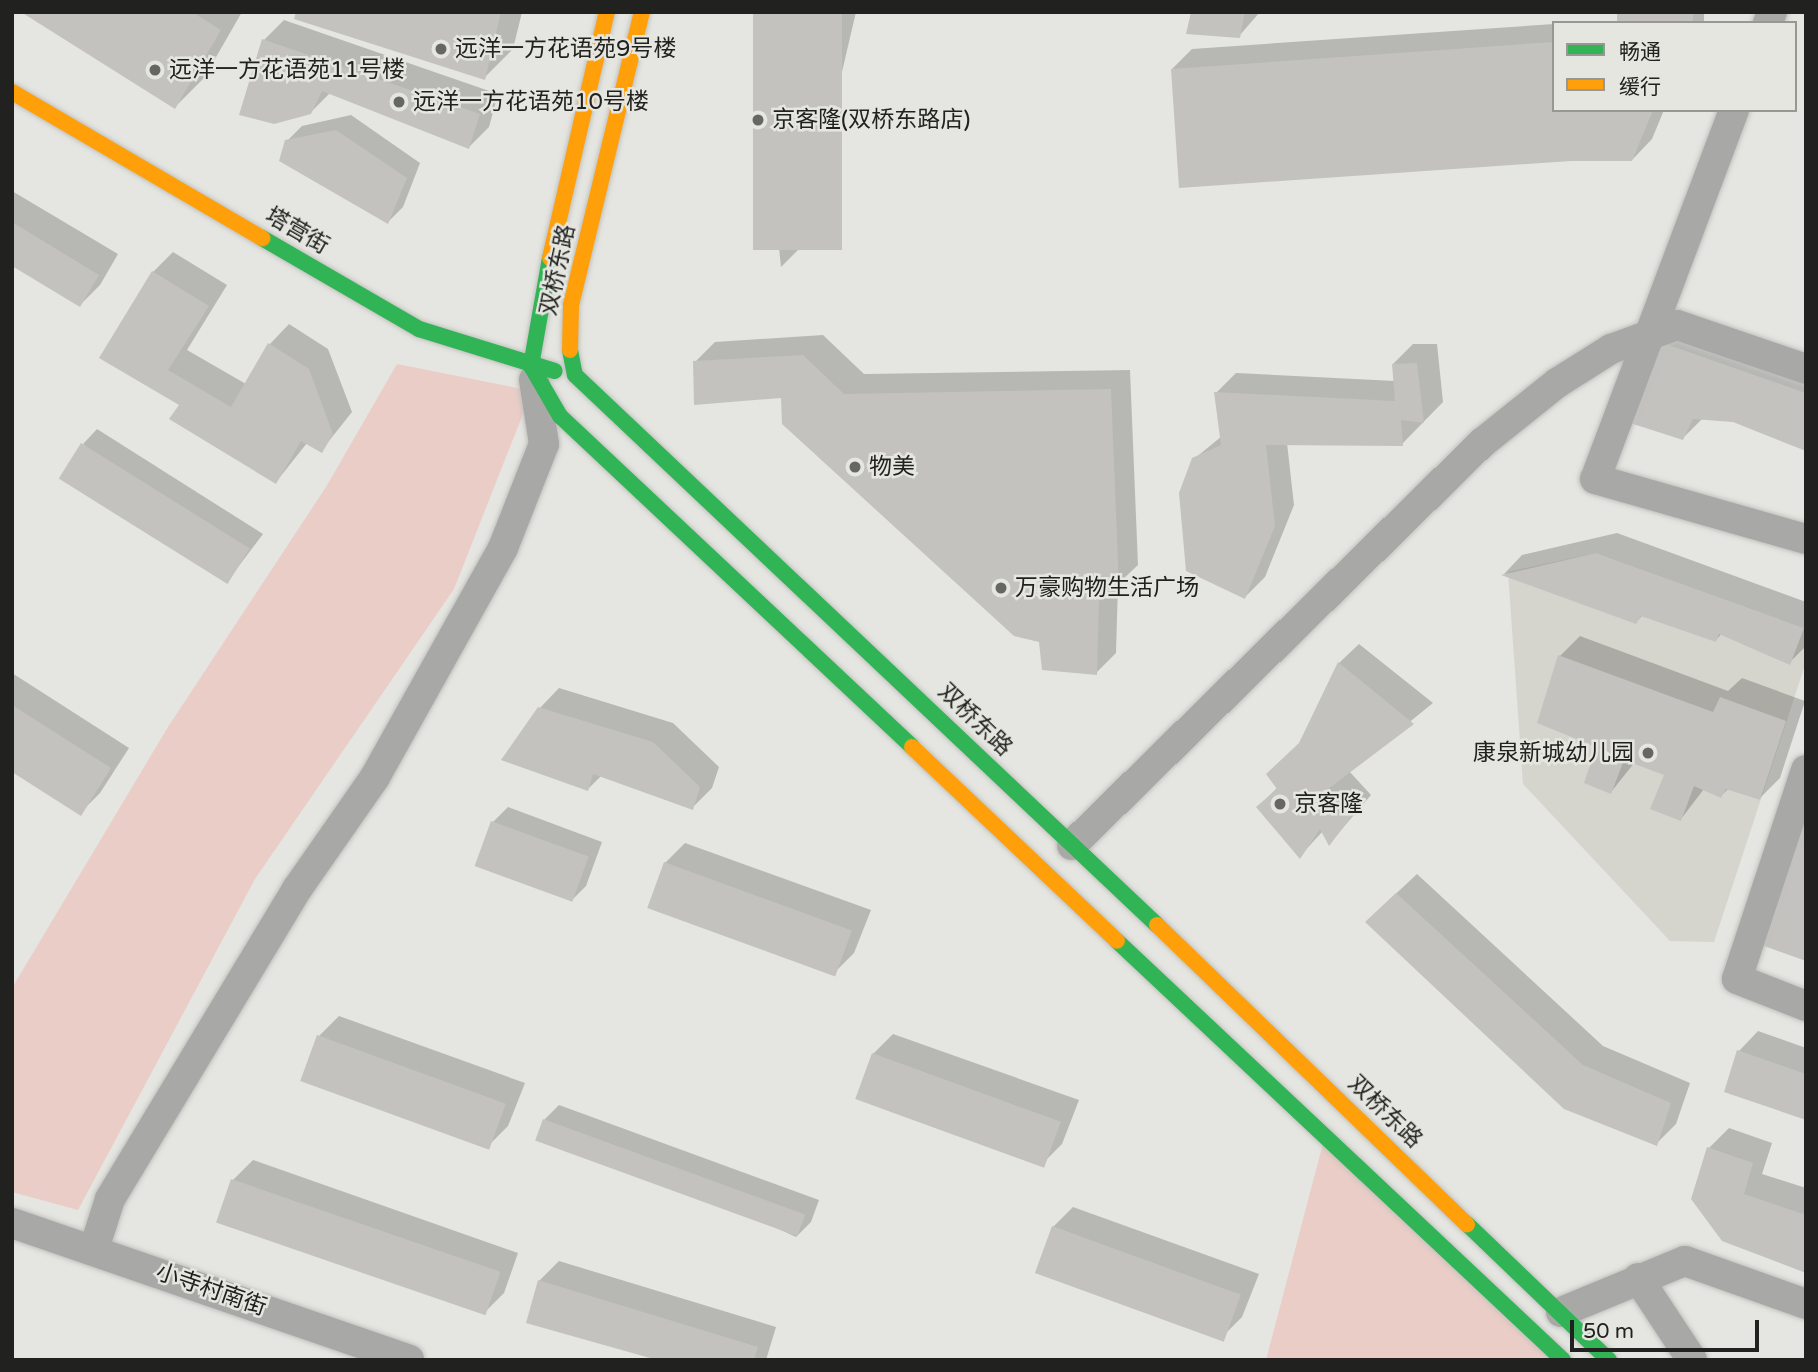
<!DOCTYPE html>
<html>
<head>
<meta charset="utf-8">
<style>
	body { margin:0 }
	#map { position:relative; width:1818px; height:1372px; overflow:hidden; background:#e5e5e1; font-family:"Varela Round","Noto Sans SC",sans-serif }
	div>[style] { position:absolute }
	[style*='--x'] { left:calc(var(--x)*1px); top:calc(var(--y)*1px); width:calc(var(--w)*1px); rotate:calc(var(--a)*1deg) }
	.built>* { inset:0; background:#d6d5cd }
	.green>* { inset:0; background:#eacdc6 }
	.shadow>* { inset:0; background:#0003; transform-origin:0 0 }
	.building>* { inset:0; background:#c3c2bf; transform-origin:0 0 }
	.roads { filter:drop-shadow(0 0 2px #c1c1bf) drop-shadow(0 0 2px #c1c1bf) }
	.street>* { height:30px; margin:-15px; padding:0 15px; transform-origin:15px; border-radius:15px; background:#a8a8a7 }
	.fast>* { height:16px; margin:-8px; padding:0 8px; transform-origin:8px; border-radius:8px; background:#30b455 }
	.slow>* { height:16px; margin:-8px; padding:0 8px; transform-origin:8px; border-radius:8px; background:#ff9f0a }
	.dots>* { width:19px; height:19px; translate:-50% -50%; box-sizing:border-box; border:4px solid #e6e6e0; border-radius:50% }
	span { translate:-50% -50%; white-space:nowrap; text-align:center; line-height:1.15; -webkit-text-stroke:5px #e6e6e0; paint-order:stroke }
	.poi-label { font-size:23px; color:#21211f }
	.left { translate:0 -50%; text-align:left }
	.right { translate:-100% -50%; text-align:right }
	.street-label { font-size:23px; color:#21211f }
	.frame { position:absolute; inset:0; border:14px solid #21211f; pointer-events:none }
	.legend { position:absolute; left:1552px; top:21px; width:245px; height:91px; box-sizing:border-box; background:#e6e6e0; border:2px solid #979793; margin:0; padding:9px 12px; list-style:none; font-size:21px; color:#21211f }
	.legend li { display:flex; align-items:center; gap:14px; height:35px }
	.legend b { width:35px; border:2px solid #979793 }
	.scale { position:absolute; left:1570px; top:1320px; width:189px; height:32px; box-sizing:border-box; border:4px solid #21211f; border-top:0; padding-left:9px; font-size:21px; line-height:24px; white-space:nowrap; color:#21211f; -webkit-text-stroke:5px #e6e6e0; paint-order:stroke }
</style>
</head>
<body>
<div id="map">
	<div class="built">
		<i style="clip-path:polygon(1596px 553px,1806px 629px,1806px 662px,1714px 942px,1670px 941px,1523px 784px,1508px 572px)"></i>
	</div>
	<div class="green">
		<i style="clip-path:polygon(397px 364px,532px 391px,454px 589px,255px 879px,78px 1210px,12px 1192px,12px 988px,168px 727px,326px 487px)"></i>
		<i style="clip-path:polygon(1326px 1132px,1557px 1360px,1266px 1360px)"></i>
	</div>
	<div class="shadow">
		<i style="clip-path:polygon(24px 12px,242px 12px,204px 78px,175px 107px)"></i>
		<i style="clip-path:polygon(298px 12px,522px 12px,513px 49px,484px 78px)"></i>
		<i style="clip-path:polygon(755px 12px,856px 12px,801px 247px,781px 267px)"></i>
		<i style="clip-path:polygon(1193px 12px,1260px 12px,1239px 36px)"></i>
		<i style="left:1619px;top:12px;width:85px;height:12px"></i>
		<i style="clip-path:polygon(284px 20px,498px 94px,489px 127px,469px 147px,331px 92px,310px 113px,264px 40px)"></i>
		<i style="clip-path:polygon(1554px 24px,1554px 110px,1664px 110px,1652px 139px,1632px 160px,1172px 69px,1192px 49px)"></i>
		<i style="clip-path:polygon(351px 115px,420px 163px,403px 207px,388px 222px,287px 141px,302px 126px)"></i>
		<i style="clip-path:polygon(12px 191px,118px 254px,100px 285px,80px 305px,12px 264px)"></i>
		<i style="clip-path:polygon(173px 252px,227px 285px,187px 350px,246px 384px,270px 344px,289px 324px,328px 349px,352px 412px,321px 451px,307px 443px,276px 482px,182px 405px,101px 357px,153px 272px)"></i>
		<i style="clip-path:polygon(1681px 323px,1806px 367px,1806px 449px,1733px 420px,1703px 418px,1683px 438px,1661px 343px)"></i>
		<i style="clip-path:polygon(823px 335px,864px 374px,1130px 370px,1138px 565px,1118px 584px,1116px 653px,1096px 673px,1041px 641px,783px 396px,695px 362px,715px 342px)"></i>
		<i style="clip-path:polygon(1413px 344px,1437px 344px,1443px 402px,1402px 444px,1287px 443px,1294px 505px,1265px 577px,1245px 597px,1194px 459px,1222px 436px,1216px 393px,1236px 373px,1395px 381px,1393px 364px)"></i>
		<i style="clip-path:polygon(97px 429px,263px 534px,226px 583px,83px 444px)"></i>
		<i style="clip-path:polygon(1617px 533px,1806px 602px,1806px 646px,1789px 663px,1722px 633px,1716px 640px,1643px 615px,1636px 622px,1504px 574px,1522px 555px)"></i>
		<i style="clip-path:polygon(1580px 636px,1728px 691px,1742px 678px,1805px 701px,1780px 778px,1760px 798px,1729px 788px,1721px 796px,1704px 789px,1681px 819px,1666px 774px,1635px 762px,1611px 792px,1598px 746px,1560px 656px)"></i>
		<i style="clip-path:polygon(1359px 644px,1433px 703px,1349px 771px,1371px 795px,1330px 843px,1323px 831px,1300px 856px,1258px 807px,1278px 787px,1339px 663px)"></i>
		<i style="clip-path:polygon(12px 673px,129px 748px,100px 793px,80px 813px,12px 770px)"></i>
		<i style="clip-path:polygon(559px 688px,673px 723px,719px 767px,712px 788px,692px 808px,602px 775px,588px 789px,539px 709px)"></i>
		<i style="clip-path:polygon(508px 807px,602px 842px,586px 886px,571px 901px,493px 822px)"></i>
		<i style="clip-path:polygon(685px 843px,871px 910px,854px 953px,834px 973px,665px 863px)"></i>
		<i style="clip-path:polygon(1417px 874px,1603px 1046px,1690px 1083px,1676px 1124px,1656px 1144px,1387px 902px)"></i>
		<i style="clip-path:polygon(339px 1016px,525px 1083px,508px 1126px,488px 1146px,319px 1036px)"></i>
		<i style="clip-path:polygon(1758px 1031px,1806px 1048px,1806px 1119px,1739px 1051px)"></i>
		<i style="clip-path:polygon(893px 1034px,1079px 1100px,1062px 1144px,1042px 1164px,873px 1054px)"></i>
		<i style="clip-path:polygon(559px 1105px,819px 1200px,811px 1222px,796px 1237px,544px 1120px)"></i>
		<i style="clip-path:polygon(1729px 1128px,1772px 1143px,1762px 1174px,1806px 1188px,1806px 1271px,1693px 1199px,1709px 1148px)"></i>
		<i style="clip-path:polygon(253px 1160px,518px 1253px,504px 1293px,484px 1313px,233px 1180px)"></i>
		<i style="clip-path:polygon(1073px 1207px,1259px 1274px,1242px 1317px,1222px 1337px,1053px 1227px)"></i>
		<i style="clip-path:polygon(559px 1261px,776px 1327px,766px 1360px,663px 1360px,539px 1281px)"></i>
	</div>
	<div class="building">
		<i style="clip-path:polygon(21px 12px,192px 12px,221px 30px,175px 109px)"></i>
		<i style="clip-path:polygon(296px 12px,501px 12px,485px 80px,294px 19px)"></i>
		<i style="left:753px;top:12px;width:89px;height:238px"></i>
		<i style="clip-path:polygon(1191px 12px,1245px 12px,1240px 38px,1186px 34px)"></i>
		<i style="left:1617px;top:12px;width:76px;height:12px"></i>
		<i style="clip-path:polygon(262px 39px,480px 114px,469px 149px,322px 91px,311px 114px,274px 124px,239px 115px)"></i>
		<i style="clip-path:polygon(1554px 42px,1554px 110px,1653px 110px,1632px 161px,1571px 161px,1179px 188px,1171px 69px)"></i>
		<i style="clip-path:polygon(336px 130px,407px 178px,388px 224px,279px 161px,285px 140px)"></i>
		<i style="clip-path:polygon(12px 222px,99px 275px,80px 307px,12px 266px)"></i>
		<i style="clip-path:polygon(152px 271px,209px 306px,168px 370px,231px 407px,268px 343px,309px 369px,333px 434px,322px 453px,301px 441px,276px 484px,169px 419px,179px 405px,99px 358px)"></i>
		<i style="clip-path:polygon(1660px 342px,1806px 393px,1806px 451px,1733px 422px,1693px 419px,1683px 440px,1630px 423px)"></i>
		<i style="clip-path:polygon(803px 355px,844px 394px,1111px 389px,1119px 586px,1099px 601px,1097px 675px,1042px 670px,1039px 642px,1014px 636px,782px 424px,781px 398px,694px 405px,693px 361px)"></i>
		<i style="clip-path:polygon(1417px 363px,1424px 423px,1401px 420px,1403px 446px,1266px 445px,1275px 526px,1245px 599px,1186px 571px,1179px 493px,1192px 458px,1221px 445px,1214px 392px,1395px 401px,1392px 364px)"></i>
		<i style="left:81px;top:443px;width:199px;height:42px;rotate:32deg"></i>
		<i style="clip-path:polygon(1596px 553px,1804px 628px,1790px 665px,1719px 634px,1716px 642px,1641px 616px,1636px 624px,1501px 575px)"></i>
		<i style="clip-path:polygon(1558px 655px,1713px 712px,1720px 697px,1786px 721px,1760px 800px,1726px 789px,1721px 798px,1694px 786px,1681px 821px,1650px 809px,1664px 775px,1624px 760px,1611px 794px,1584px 783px,1596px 747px,1537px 723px)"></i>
		<i style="clip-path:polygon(1338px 662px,1414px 724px,1328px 789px,1352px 816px,1329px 846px,1320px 829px,1300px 859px,1256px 807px,1277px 789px,1266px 774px,1299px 743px)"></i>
		<i style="clip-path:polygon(12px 705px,111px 768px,81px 816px,12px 772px)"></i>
		<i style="clip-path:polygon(538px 707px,653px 742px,700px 787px,693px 810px,593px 774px,588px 791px,501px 760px)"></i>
		<i style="clip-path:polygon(1806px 815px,1806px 961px,1756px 943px)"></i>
		<i style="left:491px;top:821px;width:104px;height:48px;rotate:20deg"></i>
		<i style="left:664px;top:862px;width:200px;height:49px;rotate:20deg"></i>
		<i style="clip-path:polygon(1396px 893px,1583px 1065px,1671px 1103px,1657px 1146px,1564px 1109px,1365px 922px)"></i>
		<i style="left:317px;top:1035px;width:201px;height:49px;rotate:20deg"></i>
		<i style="clip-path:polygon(1737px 1050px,1806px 1074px,1806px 1120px,1724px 1092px)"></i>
		<i style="left:872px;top:1053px;width:201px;height:49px;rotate:20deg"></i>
		<i style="left:543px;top:1119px;width:279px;height:23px;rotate:20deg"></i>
		<i style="clip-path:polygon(1707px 1147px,1753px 1163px,1744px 1194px,1806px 1215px,1806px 1273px,1722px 1241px,1691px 1199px)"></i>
		<i style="left:231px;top:1179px;width:285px;height:46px;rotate:19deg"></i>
		<i style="left:1052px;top:1226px;width:201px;height:50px;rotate:20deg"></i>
		<i style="clip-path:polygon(538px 1280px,758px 1347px,754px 1360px,657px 1360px,526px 1323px)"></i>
	</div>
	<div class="roads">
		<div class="street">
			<i style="--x:1768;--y:23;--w:12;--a:-70"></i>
			<i style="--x:1734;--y:110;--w:394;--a:110.6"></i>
			<i style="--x:1595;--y:479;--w:219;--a:15.9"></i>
			<i style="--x:1806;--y:770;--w:220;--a:108.3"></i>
			<i style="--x:1737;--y:979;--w:74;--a:21.4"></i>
			<i style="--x:1072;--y:845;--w:574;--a:-44.44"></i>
			<i style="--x:1482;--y:443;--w:96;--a:-38.7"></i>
			<i style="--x:1557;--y:383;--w:64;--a:-32.2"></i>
			<i style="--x:1611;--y:349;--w:70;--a:-20"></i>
			<i style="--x:1677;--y:325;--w:136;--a:18.8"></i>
			<i style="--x:12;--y:1223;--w:420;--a:19"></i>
			<i style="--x:94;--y:1249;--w:52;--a:-72.3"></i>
			<i style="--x:110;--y:1199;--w:362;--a:-58.9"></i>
			<i style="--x:297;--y:889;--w:136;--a:-55.1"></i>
			<i style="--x:375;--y:777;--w:262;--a:-60.8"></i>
			<i style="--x:503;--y:548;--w:112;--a:-68.5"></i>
			<i style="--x:544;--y:444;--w:65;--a:-98.9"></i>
			<i style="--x:1638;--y:1278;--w:98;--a:56.6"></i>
			<i style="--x:1561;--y:1312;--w:134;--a:-22.4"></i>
			<i style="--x:1685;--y:1261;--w:128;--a:19.6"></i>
		</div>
		<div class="fast">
			<i style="--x:262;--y:238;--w:181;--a:30.1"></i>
			<i style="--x:419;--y:329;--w:142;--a:17.2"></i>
			<i style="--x:550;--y:258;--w:110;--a:100"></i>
			<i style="--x:531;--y:366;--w:58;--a:59.9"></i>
			<i style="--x:560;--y:416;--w:483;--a:43.2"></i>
			<i style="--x:570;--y:350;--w:25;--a:79"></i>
			<i style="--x:575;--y:375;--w:801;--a:43.38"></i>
			<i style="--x:1117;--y:941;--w:612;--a:43.21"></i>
			<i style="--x:1467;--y:1224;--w:197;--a:43.8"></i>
		</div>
		<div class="slow">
			<i style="--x:12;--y:92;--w:290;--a:30.3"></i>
			<i style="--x:550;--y:258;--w:253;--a:-77"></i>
			<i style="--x:570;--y:350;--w:45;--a:-88.7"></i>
			<i style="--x:571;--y:305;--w:301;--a:-76.4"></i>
			<i style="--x:912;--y:747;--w:282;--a:43.4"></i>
			<i style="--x:1157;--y:925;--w:431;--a:44"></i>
		</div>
	</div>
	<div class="dots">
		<i style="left:441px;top:49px;background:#666663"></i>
		<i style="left:155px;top:70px;background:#666663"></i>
		<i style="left:399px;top:102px;background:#666663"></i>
		<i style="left:758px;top:120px;background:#666663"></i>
		<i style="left:855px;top:467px;background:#666663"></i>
		<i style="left:1001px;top:588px;background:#666663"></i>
		<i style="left:1648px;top:753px;background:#666663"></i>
		<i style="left:1280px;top:804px;background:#666663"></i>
	</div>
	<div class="poi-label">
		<span class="left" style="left:455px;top:49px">远洋一方花语苑9号楼</span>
		<span class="left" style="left:169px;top:70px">远洋一方花语苑11号楼</span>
		<span class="left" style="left:413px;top:102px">远洋一方花语苑10号楼</span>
		<span class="left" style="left:772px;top:120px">京客隆(双桥东路店)</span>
		<span class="left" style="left:869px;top:467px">物美</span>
		<span class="left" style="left:1015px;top:588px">万豪购物生活广场</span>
		<span class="right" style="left:1634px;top:753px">康泉新城幼儿园</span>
		<span class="left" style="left:1294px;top:804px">京客隆</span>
	</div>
	<div class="street-label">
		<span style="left:297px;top:231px;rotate:30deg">塔营街</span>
		<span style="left:558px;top:270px;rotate:-78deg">双桥东路</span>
		<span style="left:975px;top:720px;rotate:44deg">双桥东路</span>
		<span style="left:1385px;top:1112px;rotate:44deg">双桥东路</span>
		<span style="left:211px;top:1290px;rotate:19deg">小寺村南街</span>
	</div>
	<div class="frame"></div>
	<ul class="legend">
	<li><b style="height:9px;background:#30b455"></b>畅通</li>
	<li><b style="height:9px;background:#ff9f0a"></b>缓行</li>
	</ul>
	<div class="scale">50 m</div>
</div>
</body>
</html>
